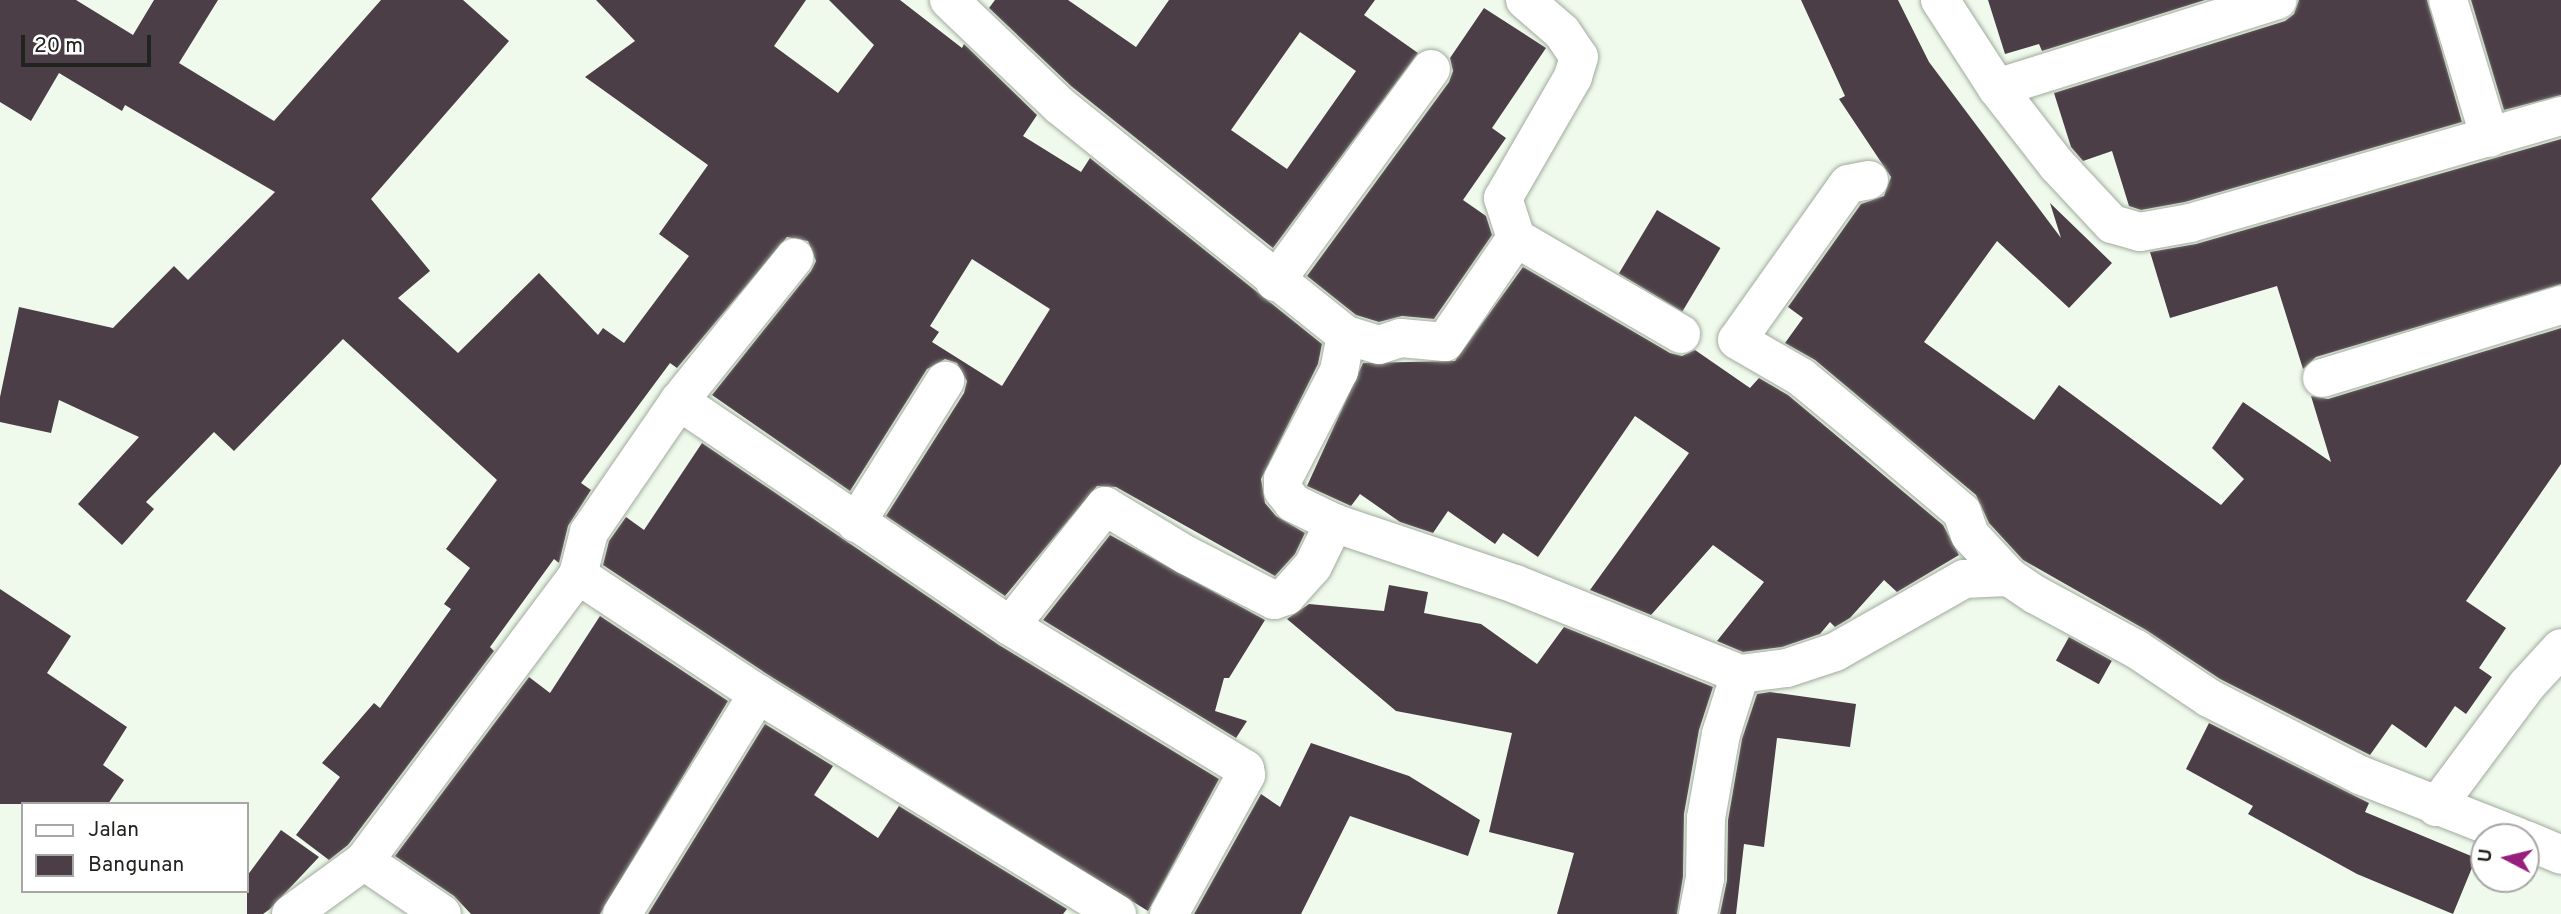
<!DOCTYPE html>
<html>
<head>
<meta charset="utf-8">
<style>
	body { margin:0 }
	#map { position:relative; width:2561px; height:914px; overflow:hidden; background:#effaec; font-family:Overpass,sans-serif }
	div>[style] { position:absolute }
	[style*='--x'] { left:calc(var(--x)*1px); top:calc(var(--y)*1px); width:calc(var(--w)*1px); rotate:calc(var(--a)*1deg) }
	.building>* { inset:0; background:#4b3e46; transform-origin:0 0 }
	.roads { filter:drop-shadow(0 0 2px #a0aa9d) drop-shadow(0 0 2px #a0aa9d) }
	.minor>* { height:38px; margin:-19px; padding:0 19px; transform-origin:19px; border-radius:19px; background:#fff }
	span { translate:-50% -50%; white-space:nowrap; text-align:center; line-height:1.15; -webkit-text-stroke:7px #fff; paint-order:stroke }
	.legend { position:absolute; left:21px; top:802px; width:228px; height:91px; box-sizing:border-box; background:#fff; border:2px solid #a6a7a5; margin:0; padding:9px 12px; list-style:none; font-size:21px; color:#20231e }
	.legend li { display:flex; align-items:center; gap:14px; height:35px }
	.legend b { width:35px; border:2px solid #a6a7a5 }
	.north { position:absolute; left:2470px; top:823px; width:70px; height:70px; box-sizing:border-box; background:#fff; border:2px solid #a6a7a5; border-radius:50%; rotate:277deg; font-size:19px; font-weight:700; line-height:28px; text-align:center; color:#20231e }
	.north::after { content:''; display:block; margin:auto; width:24px; height:32px; background:#971f7b; clip-path:polygon(50% 0,100% 100%,50% 72%,0 100%) }
	.scale { position:absolute; left:21px; top:35px; width:130px; height:32px; box-sizing:border-box; border:4px solid #20231e; border-top:0; padding-left:9px; font-size:21px; line-height:24px; white-space:nowrap; color:#20231e; -webkit-text-stroke:5px #fff; paint-order:stroke }
</style>
</head>
<body>
<div id="map">
	<div class="building">
		<i style="clip-path:polygon(evenodd,0 0,76px 0,133px 35px,154px 0,218px 0,179px 63px,274px 121px,381px 0,463px 0,509px 41px,371px 199px,430px 271px,398px 298px,458px 353px,539px 273px,598px 335px,603px 328px,624px 343px,689px 256px,659px 234px,708px 165px,585px 77px,635px 41px,596px 0,806px 0,774px 46px,838px 93px,874px 45px,829px 0,900px 0,962px 48px,964px 44px,1037px 115px,1023px 136px,1081px 172px,1090px 158px,1322px 344px,1318px 364px,1261px 479px,1265px 503px,1276px 516px,1305px 533px,1295px 554px,1275px 576px,1116px 487px,1097px 486px,1005px 596px,886px 516px,964px 393px,967px 381px,957px 363px,945px 359px,927px 369px,850px 491px,712px 395px,811px 271px,816px 261px,808px 241px,787px 237px,677px 368px,670px 363px,581px 483px,591px 490px,568px 526px,559px 563px,554px 559px,490px 647px,494px 651px,348px 845px,329px 860px,296px 835px,340px 777px,322px 763px,374px 703px,380px 708px,451px 609px,444px 604px,470px 568px,446px 549px,497px 480px,343px 339px,234px 451px,214px 432px,146px 502px,154px 509px,122px 545px,78px 504px,139px 437px,59px 400px,51px 433px,0 422px,0 397px,19px 307px,113px 328px,174px 266px,188px 280px,275px 192px,125px 105px,122px 111px,59px 73px,31px 121px,0 102px,0 0,972px 259px,1050px 309px,1002px 386px,932px 342px,939px 332px,930px 326px,972px 259px)"></i>
		<i style="clip-path:polygon(evenodd,995px 0,1068px 0,1136px 47px,1169px 0,1375px 0,1364px 15px,1418px 53px,1273px 248px,1071px 86px,989px 8px,995px 0,1300px 32px,1356px 71px,1287px 169px,1231px 130px,1300px 32px)"></i>
		<i style="clip-path:polygon(1801px 0,1898px 0,1929px 62px,2061px 238px,2050px 203px,2112px 263px,2069px 308px,1997px 241px,1924px 342px,2034px 420px,2059px 385px,2221px 505px,2244px 479px,2212px 448px,2243px 402px,2331px 462px,2311px 396px,2328px 399px,2561px 328px,2561px 464px,2466px 601px,2506px 628px,2479px 668px,2492px 677px,2466px 714px,2455px 706px,2426px 748px,2392px 724px,2370px 755px,2220px 679px,2146px 630px,2023px 560px,1989px 523px,1976px 495px,1815px 360px,1785px 343px,1803px 318px,1788px 307px,1861px 204px,1884px 196px,1891px 177px,1839px 99px,1845px 96px)"></i>
		<i style="clip-path:polygon(1988px 0,2205px 0,2042px 51px,2039px 44px,2005px 54px)"></i>
		<i style="clip-path:polygon(2299px 0,2427px 0,2462px 122px,2185px 202px,2141px 210px,2129px 206px,2112px 151px,2083px 161px,2071px 147px,2054px 93px,2285px 21px,2294px 14px)"></i>
		<i style="clip-path:polygon(2471px 0,2561px 0,2561px 95px,2504px 110px)"></i>
		<i style="clip-path:polygon(1484px 8px,1546px 48px,1492px 128px,1506px 138px,1463px 200px,1486px 216px,1492px 235px,1434px 319px,1402px 316px,1379px 322px,1356px 315px,1307px 276px,1449px 82px,1453px 71px,1450px 58px)"></i>
		<i style="clip-path:polygon(2561px 139px,2561px 284px,2316px 357px,2303px 369px,2277px 286px,2170px 318px,2150px 252px,2196px 244px)"></i>
		<i style="left:1657px;top:210px;width:74px;height:74px;rotate:31deg"></i>
		<i style="clip-path:polygon(1523px 267px,1670px 353px,1682px 356px,1695px 350px,1750px 388px,1759px 378px,1788px 395px,1943px 525px,1959px 555px,1897px 592px,1884px 580px,1850px 618px,1835px 627px,1830px 622px,1820px 634px,1782px 647px,1743px 652px,1717px 641px,1764px 582px,1713px 545px,1651px 615px,1590px 590px,1689px 453px,1635px 416px,1538px 557px,1503px 533px,1495px 544px,1448px 511px,1433px 533px,1400px 522px,1360px 494px,1351px 506px,1307px 486px,1363px 363px,1455px 361px)"></i>
		<i style="clip-path:polygon(702px 443px,999px 645px,1219px 779px,1148px 911px,770px 676px,603px 565px,609px 541px,626px 517px,644px 530px)"></i>
		<i style="clip-path:polygon(1110px 535px,1265px 620px,1229px 678px,1224px 678px,1215px 711px,1247px 721px,1236px 738px,1043px 620px)"></i>
		<i style="clip-path:polygon(1389px 585px,1428px 592px,1424px 613px,1481px 624px,1537px 664px,1564px 627px,1713px 687px,1699px 730px,1684px 814px,1683px 877px,1677px 914px,1557px 914px,1574px 853px,1489px 832px,1512px 733px,1396px 711px,1287px 619px,1309px 604px,1384px 611px)"></i>
		<i style="clip-path:polygon(0 589px,71px 636px,47px 673px,127px 727px,103px 765px,124px 780px,108px 804px,0 804px)"></i>
		<i style="clip-path:polygon(600px 616px,728px 701px,600px 914px,471px 914px,454px 896px,395px 856px,529px 677px,550px 693px)"></i>
		<i style="left:2069px;top:637px;width:49px;height:27px;rotate:29deg"></i>
		<i style="clip-path:polygon(1770px 692px,1856px 704px,1850px 747px,1777px 738px,1764px 847px,1744px 844px,1736px 914px,1720px 914px,1727px 880px,1728px 820px,1742px 739px,1757px 694px)"></i>
		<i style="clip-path:polygon(2209px 723px,2369px 803px,2365px 812px,2476px 858px,2453px 914px,2357px 874px,2248px 814px,2253px 806px,2186px 769px)"></i>
		<i style="clip-path:polygon(765px 724px,833px 766px,814px 795px,878px 838px,899px 806px,1067px 909px,1063px 914px,648px 914px)"></i>
		<i style="clip-path:polygon(1311px 743px,1409px 776px,1480px 820px,1468px 856px,1350px 816px,1301px 914px,1194px 914px,1261px 794px,1280px 807px)"></i>
		<i style="clip-path:polygon(281px 830px,319px 857px,270px 909px,263px 914px,247px 914px,247px 876px)"></i>
	</div>
	<div class="roads">
		<div class="minor">
			<i style="--x:949;--y:0;--w:153;--a:43.7"></i>
			<i style="--x:1060;--y:106;--w:366;--a:38.7"></i>
			<i style="--x:1346;--y:335;--w:34;--a:17"></i>
			<i style="--x:1379;--y:345;--w:23;--a:-18"></i>
			<i style="--x:1401;--y:338;--w:44;--a:5.2"></i>
			<i style="--x:1445;--y:342;--w:126;--a:-55.7"></i>
			<i style="--x:1525;--y:0;--w:49;--a:40.9"></i>
			<i style="--x:1562;--y:32;--w:30;--a:56"></i>
			<i style="--x:1579;--y:57;--w:21;--a:107"></i>
			<i style="--x:1573;--y:77;--w:140;--a:120"></i>
			<i style="--x:1503;--y:198;--w:42;--a:72"></i>
			<i style="--x:1516;--y:238;--w:191;--a:30.2"></i>
			<i style="--x:1940;--y:0;--w:105;--a:57.1"></i>
			<i style="--x:1997;--y:88;--w:98;--a:52.1"></i>
			<i style="--x:2057;--y:165;--w:81;--a:47"></i>
			<i style="--x:2112;--y:224;--w:29;--a:16"></i>
			<i style="--x:2140;--y:232;--w:51;--a:-10.2"></i>
			<i style="--x:2190;--y:223;--w:386;--a:-16.1"></i>
			<i style="--x:2448;--y:0;--w:144;--a:73.1"></i>
			<i style="--x:1997;--y:88;--w:294;--a:-17.4"></i>
			<i style="--x:1869;--y:180;--w:21;--a:169"></i>
			<i style="--x:1848;--y:184;--w:191;--a:125.4"></i>
			<i style="--x:1737;--y:340;--w:74;--a:30"></i>
			<i style="--x:1801;--y:377;--w:96;--a:39.5"></i>
			<i style="--x:1875;--y:438;--w:114;--a:40.4"></i>
			<i style="--x:1962;--y:512;--w:24;--a:71"></i>
			<i style="--x:1970;--y:535;--w:57;--a:47.1"></i>
			<i style="--x:2009;--y:577;--w:32;--a:34"></i>
			<i style="--x:2036;--y:595;--w:114;--a:28.4"></i>
			<i style="--x:2136;--y:649;--w:88;--a:33.9"></i>
			<i style="--x:2209;--y:698;--w:169;--a:27"></i>
			<i style="--x:2360;--y:775;--w:170;--a:21.4"></i>
			<i style="--x:1275;--y:282;--w:264;--a:-53.8"></i>
			<i style="--x:1346;--y:335;--w:37;--a:101"></i>
			<i style="--x:1339;--y:371;--w:122;--a:117.4"></i>
			<i style="--x:1283;--y:479;--w:11;--a:90"></i>
			<i style="--x:1283;--y:490;--w:16;--a:52"></i>
			<i style="--x:1293;--y:503;--w:46;--a:26"></i>
			<i style="--x:1334;--y:523;--w:191;--a:18.6"></i>
			<i style="--x:1515;--y:584;--w:242;--a:21.8"></i>
			<i style="--x:1740;--y:674;--w:47;--a:-7.3"></i>
			<i style="--x:1787;--y:668;--w:51;--a:-18.4"></i>
			<i style="--x:1835;--y:652;--w:148;--a:-29.5"></i>
			<i style="--x:1964;--y:579;--w:45;--a:-2.5"></i>
			<i style="--x:2322;--y:378;--w:250;--a:-17"></i>
			<i style="--x:679;--y:401;--w:400;--a:34.2"></i>
			<i style="--x:1010;--y:626;--w:275;--a:31.3"></i>
			<i style="--x:1245;--y:769;--w:6;--a:81"></i>
			<i style="--x:1246;--y:775;--w:159;--a:119"></i>
			<i style="--x:856;--y:523;--w:168;--a:-57.9"></i>
			<i style="--x:578;--y:575;--w:216;--a:33.5"></i>
			<i style="--x:758;--y:694;--w:421;--a:31.5"></i>
			<i style="--x:1010;--y:626;--w:153;--a:-51.6"></i>
			<i style="--x:1105;--y:506;--w:95;--a:31.2"></i>
			<i style="--x:1186;--y:555;--w:99;--a:27.1"></i>
			<i style="--x:1274;--y:600;--w:13;--a:-18"></i>
			<i style="--x:1286;--y:596;--w:40;--a:-48"></i>
			<i style="--x:1313;--y:566;--w:48;--a:-64"></i>
			<i style="--x:2436;--y:807;--w:152;--a:-53.3"></i>
			<i style="--x:2527;--y:685;--w:50;--a:-47.4"></i>
			<i style="--x:2526;--y:840;--w:38;--a:23"></i>
			<i style="--x:364;--y:861;--w:94;--a:34.2"></i>
			<i style="--x:291;--y:914;--w:90;--a:-36"></i>
			<i style="--x:364;--y:861;--w:357;--a:-53.2"></i>
			<i style="--x:578;--y:575;--w:44;--a:-75.7"></i>
			<i style="--x:589;--y:532;--w:159;--a:-55.5"></i>
			<i style="--x:679;--y:401;--w:184;--a:-51.2"></i>
			<i style="--x:622;--y:914;--w:259;--a:-58.3"></i>
			<i style="--x:1698;--y:914;--w:36;--a:-79"></i>
			<i style="--x:1705;--y:879;--w:61;--a:-89.1"></i>
			<i style="--x:1706;--y:818;--w:85;--a:-79.9"></i>
			<i style="--x:1721;--y:734;--w:63;--a:-72.4"></i>
		</div>
	</div>
	<ul class="legend">
	<li><b style="height:9px;background:#fff"></b>Jalan</li>
	<li><b style="height:19px;background:#4b3e46"></b>Bangunan</li>
	</ul>
	<div class="north">U</div>
	<div class="scale">20 m</div>
</div>
</body>
</html>
